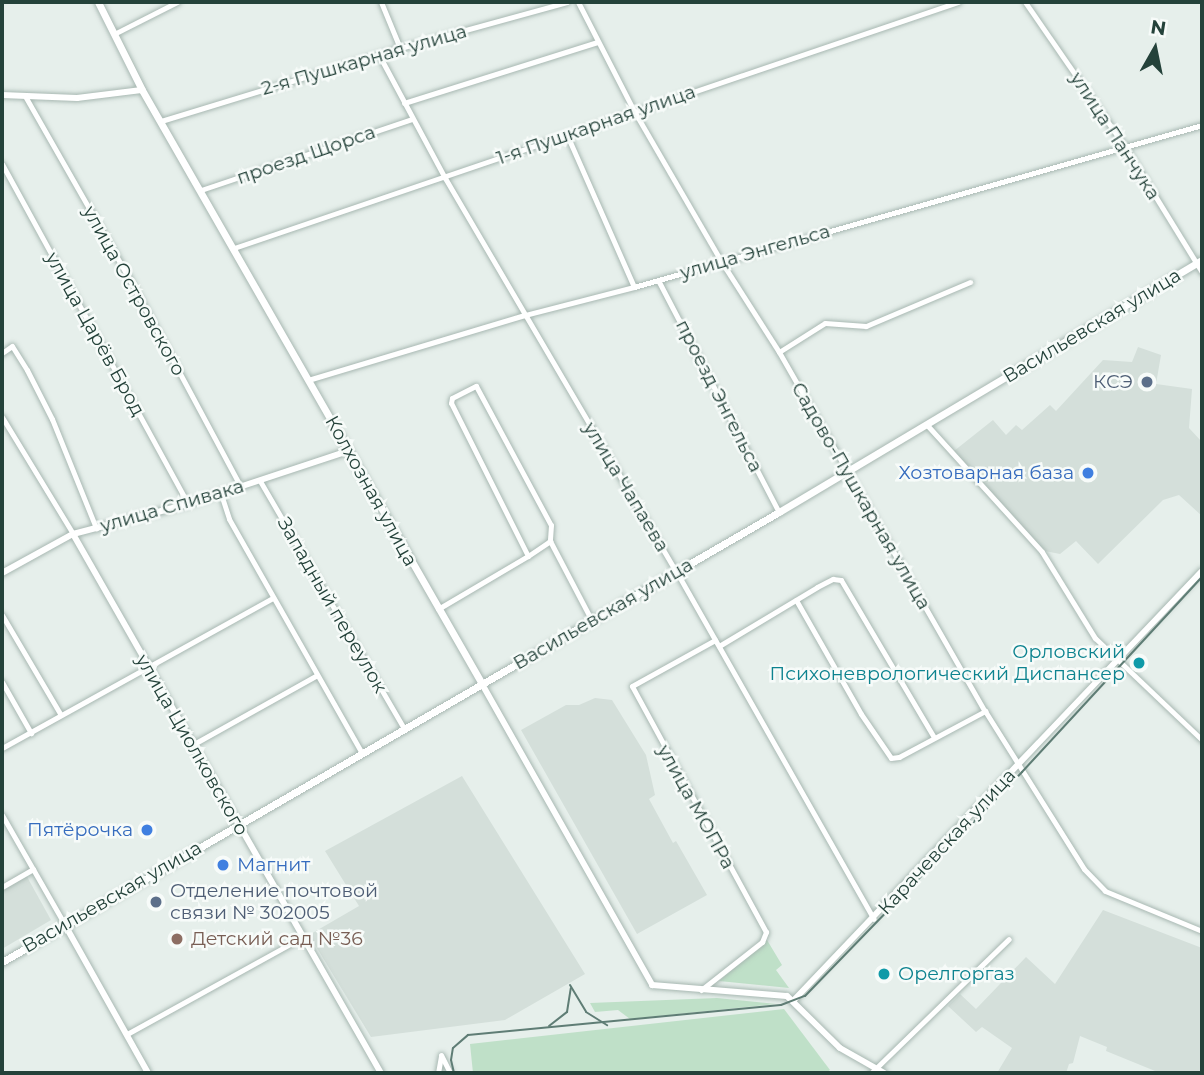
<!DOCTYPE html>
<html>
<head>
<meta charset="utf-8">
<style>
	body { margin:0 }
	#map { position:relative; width:1204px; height:1075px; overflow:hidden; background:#e6efeb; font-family:Montserrat,sans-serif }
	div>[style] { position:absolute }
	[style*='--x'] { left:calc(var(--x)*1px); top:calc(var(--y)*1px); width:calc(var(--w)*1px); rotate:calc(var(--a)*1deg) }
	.built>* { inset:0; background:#d4dfda }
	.green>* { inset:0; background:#bfe0c8 }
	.roads { filter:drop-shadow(0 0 2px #a8b8b2) drop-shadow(0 0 2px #a8b8b2) }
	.minor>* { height:5px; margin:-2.5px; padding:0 2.5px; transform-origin:2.5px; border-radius:2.5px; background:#fff }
	.tertiary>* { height:6px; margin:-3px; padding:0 3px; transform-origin:3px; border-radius:3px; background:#fff }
	.secondary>* { height:7px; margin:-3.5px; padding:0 3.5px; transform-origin:3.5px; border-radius:3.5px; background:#fff }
	.tram>* { height:2px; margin:-1px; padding:0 1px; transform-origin:1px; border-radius:1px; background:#5f7d75 }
	.dots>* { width:19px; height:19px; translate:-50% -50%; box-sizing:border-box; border:4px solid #f7fbf9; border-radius:50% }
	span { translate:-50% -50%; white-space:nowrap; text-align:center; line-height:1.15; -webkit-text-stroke:5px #f7fbf9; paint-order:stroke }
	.street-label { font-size:19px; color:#24423a }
	.service-label { font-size:19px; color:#4e5e75 }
	.right { translate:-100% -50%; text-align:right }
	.left { translate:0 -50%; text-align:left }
	.shop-label { font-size:19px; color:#366cbe }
	.culture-label { font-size:19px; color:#0d838f }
	.education-label { font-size:19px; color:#785e54 }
	.frame { position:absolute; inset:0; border:4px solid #24423a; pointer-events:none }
	.north { position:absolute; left:1120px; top:14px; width:70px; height:70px; -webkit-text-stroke:5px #f7fbf9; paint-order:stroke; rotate:9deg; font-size:19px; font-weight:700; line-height:28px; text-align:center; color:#24423a }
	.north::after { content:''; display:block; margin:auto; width:24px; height:32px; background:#24423a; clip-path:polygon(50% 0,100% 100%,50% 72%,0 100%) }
</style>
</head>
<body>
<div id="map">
	<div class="built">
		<i style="clip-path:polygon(1138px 347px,1161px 355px,1156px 384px,1192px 389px,1189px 428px,1202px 442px,1202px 516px,1179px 495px,1163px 500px,1098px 564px,1076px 541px,1060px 554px,1045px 551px,954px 451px,993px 420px,1006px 435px,1016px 425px,1022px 430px,1050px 405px,1056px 411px,1103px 360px,1132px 362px)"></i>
		<i style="clip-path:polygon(595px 698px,612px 700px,646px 755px,655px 795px,649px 799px,673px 843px,676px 841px,707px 895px,637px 934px,521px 730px,566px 705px,579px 705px)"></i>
		<i style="clip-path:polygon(462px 776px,585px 974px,505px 1020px,371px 1037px,309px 935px,359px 906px,325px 851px)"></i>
		<i style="clip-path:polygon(26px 875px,51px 920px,2px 949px,2px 890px)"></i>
		<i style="clip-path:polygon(1103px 910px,1202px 948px,1202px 1073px,1160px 1073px,1106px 1051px,1107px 1047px,1080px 1036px,1073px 1063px,1069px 1064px,1066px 1073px,997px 1073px,1012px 1048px,982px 1027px,976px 1032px,948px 1006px,960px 994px,976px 1009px,1026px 957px,1055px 984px)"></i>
	</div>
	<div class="green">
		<i style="clip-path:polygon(767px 940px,782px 965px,776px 970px,789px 988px,719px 981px)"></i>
		<i style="clip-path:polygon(717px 998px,776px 1004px,630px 1019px,618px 1010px,595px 1012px,590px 1003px)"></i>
		<i style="clip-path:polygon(784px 1009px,830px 1070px,826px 1073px,473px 1073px,470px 1044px)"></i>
	</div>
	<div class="roads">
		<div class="minor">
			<i style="--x:381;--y:2;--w:50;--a:67.6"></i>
			<i style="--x:578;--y:2;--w:123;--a:62.8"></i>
			<i style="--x:634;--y:111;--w:173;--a:59.9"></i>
			<i style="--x:721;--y:261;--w:108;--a:57.5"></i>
			<i style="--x:779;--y:352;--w:414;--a:60.2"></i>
			<i style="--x:985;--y:711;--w:186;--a:57.9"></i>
			<i style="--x:1084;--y:869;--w:30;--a:46"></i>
			<i style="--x:1105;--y:891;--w:105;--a:22.4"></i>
			<i style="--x:1025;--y:2;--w:176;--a:55.4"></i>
			<i style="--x:1125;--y:147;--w:147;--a:58.4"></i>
			<i style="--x:114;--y:34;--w:71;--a:-26.9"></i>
			<i style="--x:379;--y:55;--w:140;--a:61.8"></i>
			<i style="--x:445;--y:178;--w:456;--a:59.6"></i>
			<i style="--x:676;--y:571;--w:400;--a:60.4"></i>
			<i style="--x:25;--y:96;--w:202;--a:60.3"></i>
			<i style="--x:125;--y:271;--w:245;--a:61.8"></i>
			<i style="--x:404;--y:103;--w:202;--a:-17.5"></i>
			<i style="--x:161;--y:121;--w:250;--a:-17"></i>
			<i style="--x:400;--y:48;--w:173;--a:-15.4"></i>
			<i style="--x:567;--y:135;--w:166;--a:66.2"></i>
			<i style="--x:2;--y:164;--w:388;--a:61.3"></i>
			<i style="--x:201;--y:190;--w:223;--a:-18.6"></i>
			<i style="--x:234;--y:248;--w:765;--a:-18.77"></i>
			<i style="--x:658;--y:280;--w:262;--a:62.5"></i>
			<i style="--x:779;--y:352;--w:54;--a:-32.2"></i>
			<i style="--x:825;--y:323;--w:41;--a:4.2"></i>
			<i style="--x:866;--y:326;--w:113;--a:-22.9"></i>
			<i style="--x:2;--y:353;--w:12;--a:-35"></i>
			<i style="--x:12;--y:346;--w:28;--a:58"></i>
			<i style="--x:27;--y:370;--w:55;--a:63"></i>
			<i style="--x:52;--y:419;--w:118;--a:68"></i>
			<i style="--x:308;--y:380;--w:227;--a:-16.7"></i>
			<i style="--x:525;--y:315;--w:113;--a:-14.4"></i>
			<i style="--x:634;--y:287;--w:591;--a:-15.92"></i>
			<i style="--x:2;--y:417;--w:137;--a:58.7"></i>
			<i style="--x:927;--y:425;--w:171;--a:47.8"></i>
			<i style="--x:1042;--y:552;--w:101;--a:58.4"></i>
			<i style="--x:1095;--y:638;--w:148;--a:43.6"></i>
			<i style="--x:260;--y:481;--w:286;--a:59.8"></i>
			<i style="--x:221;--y:494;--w:26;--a:72"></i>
			<i style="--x:229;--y:519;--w:269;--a:60.4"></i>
			<i style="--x:528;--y:556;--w:27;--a:-34"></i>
			<i style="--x:796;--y:600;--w:131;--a:60.3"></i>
			<i style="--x:861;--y:714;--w:53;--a:55.7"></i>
			<i style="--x:891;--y:758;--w:8;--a:-7"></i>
			<i style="--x:899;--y:757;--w:98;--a:-28.1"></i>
			<i style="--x:438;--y:609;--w:104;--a:-30.5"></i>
			<i style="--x:528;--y:556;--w:171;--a:-116.7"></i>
			<i style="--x:451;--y:403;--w:5;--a:-79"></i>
			<i style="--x:452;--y:398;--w:27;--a:-27"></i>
			<i style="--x:476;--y:386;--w:158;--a:61.7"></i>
			<i style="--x:551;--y:525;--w:16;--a:94"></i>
			<i style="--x:550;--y:541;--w:90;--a:62.3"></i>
			<i style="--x:2;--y:615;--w:116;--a:59.5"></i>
			<i style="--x:719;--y:646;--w:114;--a:-31"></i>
			<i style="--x:817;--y:587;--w:18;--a:-27"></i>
			<i style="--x:833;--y:579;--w:8;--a:7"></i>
			<i style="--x:841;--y:580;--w:182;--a:59.4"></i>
			<i style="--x:2;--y:682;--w:59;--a:60.4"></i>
			<i style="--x:192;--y:745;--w:143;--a:-29.2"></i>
			<i style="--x:2;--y:748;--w:310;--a:-29"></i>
			<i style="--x:2;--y:815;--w:127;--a:60.2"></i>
			<i style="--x:2;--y:887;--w:36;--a:-30"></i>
			<i style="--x:701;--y:990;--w:78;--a:-38.2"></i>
			<i style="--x:762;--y:942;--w:11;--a:-68"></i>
			<i style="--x:766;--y:932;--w:280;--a:-118.6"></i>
			<i style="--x:632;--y:686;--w:95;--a:-29"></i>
			<i style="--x:127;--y:1034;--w:201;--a:-28.9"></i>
			<i style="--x:441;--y:1055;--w:20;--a:63"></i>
			<i style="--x:438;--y:1073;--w:17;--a:-80"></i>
			<i style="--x:871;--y:1073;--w:192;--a:-44.2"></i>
		</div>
		<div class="tertiary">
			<i style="--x:2;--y:95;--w:75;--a:2.3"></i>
			<i style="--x:77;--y:98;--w:65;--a:-7"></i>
			<i style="--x:73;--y:534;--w:621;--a:60.26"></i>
			<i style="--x:2;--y:573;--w:81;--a:-28.8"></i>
			<i style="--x:73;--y:534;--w:119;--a:-14.6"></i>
			<i style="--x:188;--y:504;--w:169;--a:-18.3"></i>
			<i style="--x:482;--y:684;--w:346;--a:60.5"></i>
			<i style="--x:652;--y:985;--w:135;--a:4.7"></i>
			<i style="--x:787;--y:996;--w:74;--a:44.5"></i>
			<i style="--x:840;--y:1048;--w:51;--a:29.6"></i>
			<i style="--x:65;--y:925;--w:170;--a:60.7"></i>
			<i style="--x:794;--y:1000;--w:592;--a:-46.44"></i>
		</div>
		<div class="secondary">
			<i style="--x:98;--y:2;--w:98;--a:63.4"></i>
			<i style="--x:142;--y:90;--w:684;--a:60.21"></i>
			<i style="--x:2;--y:962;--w:898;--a:-30.08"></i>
			<i style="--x:779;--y:512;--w:492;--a:-30.8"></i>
		</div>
	</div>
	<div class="tram">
		<i style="--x:570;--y:985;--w:31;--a:59"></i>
		<i style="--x:586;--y:1012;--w:25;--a:32"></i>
		<i style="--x:549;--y:1026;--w:23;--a:-38"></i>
		<i style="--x:567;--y:1012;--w:24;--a:-81"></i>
		<i style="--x:454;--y:1073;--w:13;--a:-103"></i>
		<i style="--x:451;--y:1060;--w:12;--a:-81"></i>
		<i style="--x:453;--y:1048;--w:20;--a:-41"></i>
		<i style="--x:468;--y:1035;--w:314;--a:-5.5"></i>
		<i style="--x:781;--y:1005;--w:26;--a:-21"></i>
		<i style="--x:805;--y:996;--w:312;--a:-45.9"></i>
		<i style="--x:1022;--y:772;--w:265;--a:-47.3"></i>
	</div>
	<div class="dots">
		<i style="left:1147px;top:382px;background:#5c6f8a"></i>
		<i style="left:1088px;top:473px;background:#3f7fe0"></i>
		<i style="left:1139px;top:663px;background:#0f9aa8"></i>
		<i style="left:147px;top:830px;background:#3f7fe0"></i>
		<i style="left:223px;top:865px;background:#3f7fe0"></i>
		<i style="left:156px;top:902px;background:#5c6f8a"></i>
		<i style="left:177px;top:939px;background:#8d6e63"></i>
		<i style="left:884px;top:974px;background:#0f9aa8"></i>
	</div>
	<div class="street-label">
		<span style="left:364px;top:60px;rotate:-16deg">2-я Пушкарная улица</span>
		<span style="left:596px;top:125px;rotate:-19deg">1-я Пушкарная улица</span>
		<span style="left:1115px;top:136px;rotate:57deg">улица Панчука</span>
		<span style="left:306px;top:155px;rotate:-19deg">проезд Щорса</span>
		<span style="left:755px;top:252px;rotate:-16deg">улица Энгельса</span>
		<span style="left:134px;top:291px;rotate:61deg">улица Островского</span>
		<span style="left:1092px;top:326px;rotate:-31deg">Васильевская улица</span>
		<span style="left:95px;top:334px;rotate:61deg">улица Царёв Брод</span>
		<span style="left:719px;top:396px;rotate:63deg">проезд Энгельса</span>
		<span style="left:626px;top:487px;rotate:59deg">улица Чапаева</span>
		<span style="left:371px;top:491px;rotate:61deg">Колхозная улица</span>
		<span style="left:861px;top:496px;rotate:60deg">Садово-Пушкарная улица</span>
		<span style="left:172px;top:506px;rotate:-16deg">улица Спивака</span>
		<span style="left:332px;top:605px;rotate:60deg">Западный переулок</span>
		<span style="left:603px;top:614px;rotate:-30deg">Васильевская улица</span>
		<span style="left:192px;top:745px;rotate:60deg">улица Циолковского</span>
		<span style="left:696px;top:807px;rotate:61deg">улица МОПРа</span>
		<span style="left:947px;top:842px;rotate:-47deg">Карачевская улица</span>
		<span style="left:112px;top:897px;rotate:-30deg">Васильевская улица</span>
	</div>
	<div class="service-label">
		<span class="right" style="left:1133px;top:382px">КСЭ</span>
		<span class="left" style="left:170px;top:902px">Отделение почтовой<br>связи № 302005</span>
	</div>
	<div class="shop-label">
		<span class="right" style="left:1074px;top:473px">Хозтоварная база</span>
		<span class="right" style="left:133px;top:830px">Пятёрочка</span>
		<span class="left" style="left:237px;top:865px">Магнит</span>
	</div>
	<div class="culture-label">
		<span class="right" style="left:1125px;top:663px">Орловский<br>Психоневрологический Диспансер</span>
		<span class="left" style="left:898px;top:974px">Орелгоргаз</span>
	</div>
	<div class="education-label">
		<span class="left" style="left:191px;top:939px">Детский сад №36</span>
	</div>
	<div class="frame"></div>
	<div class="north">N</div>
</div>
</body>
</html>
